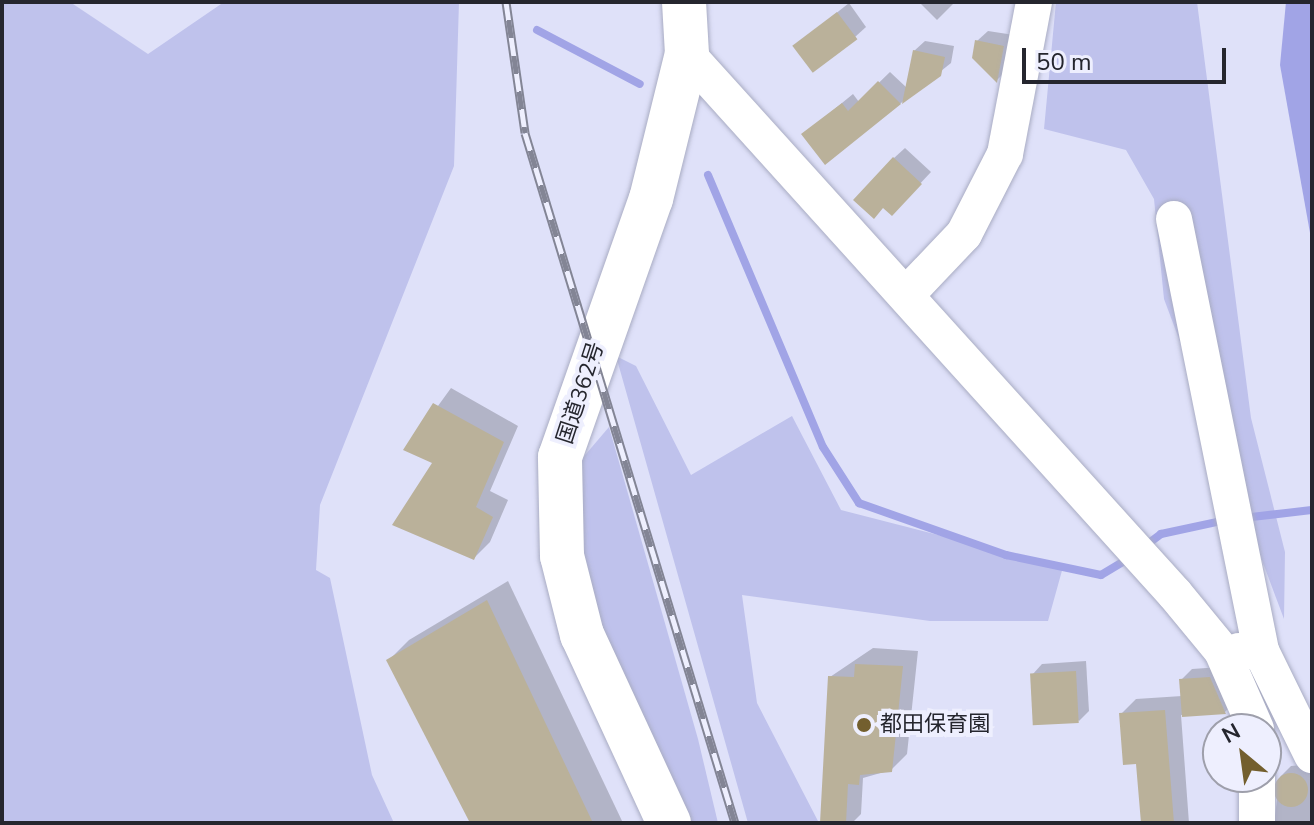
<!DOCTYPE html>
<html>
<head>
<meta charset="utf-8">
<style>
	body { margin:0 }
	#map { position:relative; width:1314px; height:825px; overflow:hidden; background:#dfe1f9; font-family:"Nunito Sans","Noto Sans JP",sans-serif }
	div>[style] { position:absolute }
	[style*='--x'] { left:calc(var(--x)*1px); top:calc(var(--y)*1px); width:calc(var(--w)*1px); rotate:calc(var(--a)*1deg) }
	.green>* { inset:0; background:#bfc2ec }
	.water>* { inset:0; background:#a1a4e6 }
	.shadow>* { inset:0; background:#0003 }
	.stream>* { height:8px; margin:-4px; padding:0 4px; transform-origin:4px; border-radius:4px; background:#a1a4e6 }
	.building>* { inset:0; background:#bab19a; transform-origin:0 0 }
	.round { border-radius:50% }
	.roads { filter:drop-shadow(0 0 2px #a9acc3) drop-shadow(0 0 2px #a9acc3) }
	.minor>* { height:36px; margin:-18px; padding:0 18px; transform-origin:18px; border-radius:18px; background:#fff }
	.highway>* { height:44px; margin:-22px; padding:0 22px; transform-origin:22px; border-radius:22px; background:#fff }
	.rail>* { height:9px; margin-top:-4.5px; transform-origin:0; background:repeating-linear-gradient(90deg,#eeeffe 0 18px,#838595 0 36px); box-sizing:border-box; border-block:2px solid #838595 }
	.dots>* { width:22px; height:22px; translate:-50% -50%; box-sizing:border-box; border:4px solid #eeeffe; border-radius:50% }
	span { translate:-50% -50%; white-space:nowrap; text-align:center; line-height:1.15; -webkit-text-stroke:8px #eeeffe; paint-order:stroke }
	.street-label { font-size:22px; color:#25262e }
	.poi-label { font-size:22px; color:#25262e }
	.left { translate:0 -50%; text-align:left }
	.frame { position:absolute; inset:0; border:4px solid #25262e; pointer-events:none }
	.north { position:absolute; left:1202px; top:713px; width:80px; height:80px; box-sizing:border-box; background:#eeeffe; border:2px solid #9e9fab; border-radius:50%; rotate:331deg; font-size:22px; font-weight:700; line-height:32px; text-align:center; color:#25262e }
	.north::after { content:''; display:block; margin:auto; width:28px; height:36px; background:#735f2e; clip-path:polygon(50% 0,100% 100%,50% 72%,0 100%) }
	.scale { position:absolute; left:1022px; top:48px; width:204px; height:36px; box-sizing:border-box; border:4px solid #25262e; border-top:0; padding-left:10px; font-size:24px; line-height:28px; white-space:nowrap; color:#25262e; -webkit-text-stroke:6px #eeeffe; paint-order:stroke }
</style>
</head>
<body>
<div id="map">
	<div class="green">
		<i style="clip-path:polygon(2px 2px,70px 2px,148px 54px,224px 2px,459px 2px,454px 166px,320px 505px,316px 570px,330px 578px,372px 775px,394px 823px,2px 823px)"></i>
		<i style="clip-path:polygon(1056px 2px,1197px 2px,1251px 418px,1285px 552px,1284px 619px,1164px 299px,1154px 199px,1126px 150px,1044px 129px)"></i>
		<i style="clip-path:polygon(616px 356px,636px 366px,691px 475px,792px 416px,841px 510px,1063px 567px,1048px 621px,930px 621px,742px 595px,757px 703px,819px 823px,748px 823px)"></i>
		<i style="clip-path:polygon(609px 427px,698px 739px,718px 823px,690px 823px,582px 588px,580px 461px)"></i>
	</div>
	<div class="water">
		<i style="clip-path:polygon(1286px 2px,1312px 2px,1312px 244px,1280px 65px)"></i>
	</div>
	<div class="shadow">
		<i style="clip-path:polygon(919px 2px,955px 2px,937px 20px)"></i>
		<i style="clip-path:polygon(849px 3px,866px 27px,855px 37px,795px 46px)"></i>
		<i style="clip-path:polygon(988px 31px,1014px 35px,1007px 70px,997px 80px,977px 41px)"></i>
		<i style="clip-path:polygon(925px 41px,954px 46px,951px 63px,826px 163px,804px 134px,853px 94px,859px 102px,890px 72px,907px 88px,914px 51px)"></i>
		<i style="clip-path:polygon(905px 148px,931px 172px,902px 203px,894px 158px)"></i>
		<i style="clip-path:polygon(451px 388px,518px 426px,490px 491px,508px 500px,490px 542px,474px 558px,435px 462px,406px 450px)"></i>
		<i style="clip-path:polygon(508px 581px,623px 823px,472px 823px,389px 660px,409px 640px)"></i>
		<i style="clip-path:polygon(873px 648px,918px 651px,907px 754px,891px 770px,863px 778px,861px 814px,852px 823px,822px 823px,830px 677px)"></i>
		<i style="clip-path:polygon(1086px 661px,1089px 711px,1079px 721px,1032px 675px,1042px 664px)"></i>
		<i style="clip-path:polygon(1221px 667px,1235px 701px,1225px 712px,1181px 715px,1189px 823px,1143px 823px,1138px 762px,1121px 714px,1136px 699px,1182px 696px,1181px 680px,1192px 669px)"></i>
		<i style="clip-path:polygon(1312px 764px,1312px 823px,1274px 823px,1280px 777px,1291px 766px)"></i>
	</div>
	<div class="stream">
		<i style="--x:537;--y:30;--w:116;--a:27.7"></i>
		<i style="--x:708;--y:175;--w:295;--a:67.1"></i>
		<i style="--x:823;--y:447;--w:67;--a:57.3"></i>
		<i style="--x:859;--y:503;--w:156;--a:19.5"></i>
		<i style="--x:1006;--y:555;--w:97;--a:11.9"></i>
		<i style="--x:1101;--y:575;--w:35;--a:-31"></i>
		<i style="--x:1243;--y:518;--w:69;--a:-6.6"></i>
		<i style="--x:1145;--y:546;--w:20;--a:-37"></i>
		<i style="--x:1161;--y:534;--w:66;--a:-12.2"></i>
	</div>
	<div class="building">
		<i style="left:837px;top:12px;width:34px;height:56px;rotate:53deg"></i>
		<i style="clip-path:polygon(975px 40px,1004px 46px,997px 83px,972px 58px)"></i>
		<i style="clip-path:polygon(913px 50px,945px 57px,941px 76px,902px 104px)"></i>
		<i style="clip-path:polygon(878px 81px,901px 104px,825px 165px,801px 134px,842px 103px,848px 111px)"></i>
		<i style="clip-path:polygon(893px 157px,922px 184px,892px 216px,883px 208px,874px 219px,853px 200px)"></i>
		<i style="clip-path:polygon(433px 403px,504px 442px,476px 507px,493px 517px,474px 560px,392px 525px,432px 463px,403px 450px)"></i>
		<i style="clip-path:polygon(487px 600px,593px 823px,470px 823px,386px 660px)"></i>
		<i style="clip-path:polygon(855px 664px,903px 666px,892px 772px,860px 775px,859px 785px,848px 784px,846px 823px,820px 823px,828px 676px,854px 677px)"></i>
		<i style="left:1076px;top:671px;width:52px;height:46px;rotate:87deg"></i>
		<i style="clip-path:polygon(1210px 677px,1226px 714px,1182px 717px,1179px 679px)"></i>
		<i style="clip-path:polygon(1165px 710px,1174px 823px,1141px 823px,1136px 764px,1123px 765px,1119px 713px)"></i>
		<i class="round" style="left:1274px;top:773px;width:34px;height:34px"></i>
	</div>
	<div class="roads">
		<div class="minor">
			<i style="--x:687;--y:54;--w:728;--a:47.9"></i>
			<i style="--x:1175;--y:594;--w:74;--a:50.5"></i>
			<i style="--x:1222;--y:651;--w:85;--a:66.4"></i>
			<i style="--x:1174;--y:219;--w:441;--a:78.6"></i>
			<i style="--x:907;--y:294;--w:83;--a:-46.5"></i>
			<i style="--x:964;--y:234;--w:90;--a:-62.9"></i>
			<i style="--x:1005;--y:154;--w:155;--a:-79.2"></i>
			<i style="--x:1239;--y:651;--w:22;--a:0"></i>
			<i style="--x:1261;--y:651;--w:116;--a:63.9"></i>
			<i style="--x:1257;--y:777;--w:46;--a:90"></i>
		</div>
		<div class="highway">
			<i style="--x:669;--y:823;--w:207;--a:-114.8"></i>
			<i style="--x:582;--y:635;--w:81;--a:-104.2"></i>
			<i style="--x:562;--y:556;--w:99;--a:-91.2"></i>
			<i style="--x:560;--y:457;--w:274;--a:-70.6"></i>
			<i style="--x:651;--y:199;--w:149;--a:-76.1"></i>
			<i style="--x:687;--y:54;--w:52;--a:-93.3"></i>
		</div>
	</div>
	<div class="rail">
		<i style="--x:506;--y:2;--w:132;--a:81.7"></i>
		<i style="--x:525;--y:133;--w:721;--a:73.07"></i>
	</div>
	<div class="dots">
		<i style="left:864px;top:725px;background:#735f2e"></i>
	</div>
	<div class="street-label">
		<span style="left:581px;top:393px;rotate:-72deg">国道362号</span>
	</div>
	<div class="poi-label">
		<span class="left" style="left:880px;top:725px">都田保育園</span>
	</div>
	<div class="frame"></div>
	<div class="north">N</div>
	<div class="scale">50 m</div>
</div>
</body>
</html>
